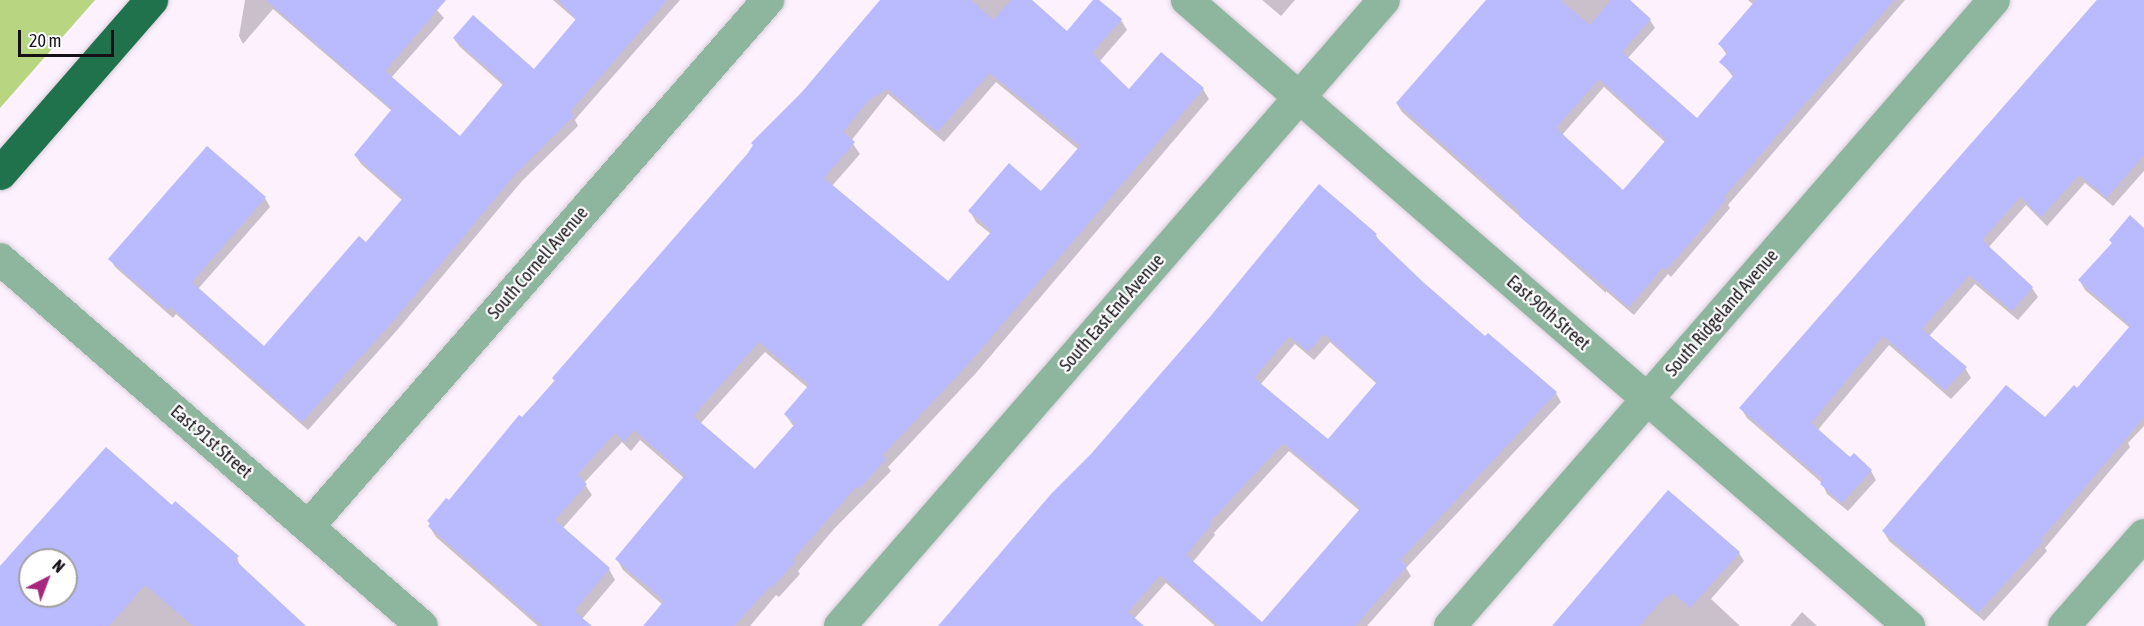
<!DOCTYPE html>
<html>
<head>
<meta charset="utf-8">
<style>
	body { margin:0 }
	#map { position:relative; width:2144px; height:626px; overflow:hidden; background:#fdf1fe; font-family:"Asap Condensed",sans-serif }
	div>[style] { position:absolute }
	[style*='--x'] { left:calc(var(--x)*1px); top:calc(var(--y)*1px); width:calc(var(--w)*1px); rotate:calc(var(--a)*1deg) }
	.green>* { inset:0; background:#b8d581 }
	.shadow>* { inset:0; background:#0003 }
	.building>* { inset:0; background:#b9baff }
	.roads { filter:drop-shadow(0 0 2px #d8cdd9) drop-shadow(0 0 2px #d8cdd9) }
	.minor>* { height:32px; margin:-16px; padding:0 16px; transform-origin:16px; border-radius:16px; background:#8eb59e }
	.trunk>* { height:33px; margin:-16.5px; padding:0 16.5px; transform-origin:16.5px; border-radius:16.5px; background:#1f724c }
	span { translate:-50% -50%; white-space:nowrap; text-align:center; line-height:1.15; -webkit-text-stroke:4.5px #fff; paint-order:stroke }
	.street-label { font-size:18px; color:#161117 }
	.north { position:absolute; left:18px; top:548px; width:60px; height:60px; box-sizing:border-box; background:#fff; border:2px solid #a2a0a2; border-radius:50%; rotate:42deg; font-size:16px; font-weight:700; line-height:24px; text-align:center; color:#161117 }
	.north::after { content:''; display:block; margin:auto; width:21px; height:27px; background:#a5287c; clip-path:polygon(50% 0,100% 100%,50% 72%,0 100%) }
	.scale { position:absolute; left:18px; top:30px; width:96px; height:27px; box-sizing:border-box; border:3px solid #161117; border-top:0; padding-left:8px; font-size:18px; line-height:21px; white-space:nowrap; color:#161117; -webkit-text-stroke:4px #fff; paint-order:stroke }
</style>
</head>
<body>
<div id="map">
	<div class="green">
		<i style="clip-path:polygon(0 0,95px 0,0 108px)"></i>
	</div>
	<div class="shadow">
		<i style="clip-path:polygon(245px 0,428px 0,444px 18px,391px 78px,460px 138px,504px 86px,460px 47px,454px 39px,535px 71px,576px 20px,553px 0,680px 0,579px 115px,575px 120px,578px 126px,522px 181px,399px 328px,308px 430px,176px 314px,173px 318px,115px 267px,110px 259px,265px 198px,270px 207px,198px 289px,264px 348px,366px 244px,403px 201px,361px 164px,355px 155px,392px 111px,273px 9px,243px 44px,239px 36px)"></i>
		<i style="clip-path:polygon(evenodd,883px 0,1030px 0,1067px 33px,1097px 0,1121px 20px,1127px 30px,1099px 62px,1129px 91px,1203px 89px,1209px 99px,976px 373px,888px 467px,891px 471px,834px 529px,798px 571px,800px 574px,779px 597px,776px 595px,750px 626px,645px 626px,663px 605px,623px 570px,617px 559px,684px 478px,640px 440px,631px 451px,622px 442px,584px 483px,592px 495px,562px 529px,609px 569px,615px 580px,582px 619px,590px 626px,538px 626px,436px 537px,429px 526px,883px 0,996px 82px,1079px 150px,1041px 193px,970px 211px,976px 222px,991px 234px,948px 283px,832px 186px,860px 154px,851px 141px,888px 94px,944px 142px,996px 82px,883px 0,765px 352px,808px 388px,785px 414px,794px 427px,755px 471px,700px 424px,765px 352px)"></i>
		<i style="clip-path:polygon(1262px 0,1295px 0,1281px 16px)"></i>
		<i style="clip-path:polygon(evenodd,1488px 0,1627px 0,1650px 20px,1655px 28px,1627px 59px,1697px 120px,1734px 78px,1721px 62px,1727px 55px,1720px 45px,1754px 5px,1748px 0,1905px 0,1728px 205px,1730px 208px,1671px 277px,1668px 274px,1634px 315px,1606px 291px,1606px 293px,1402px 112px,1397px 104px,1488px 0,1604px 87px,1666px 143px,1623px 192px,1562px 135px,1604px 87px)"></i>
		<i style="clip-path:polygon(2097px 0,2144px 0,2144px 171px,2113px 206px,2085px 183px,2047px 226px,2026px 205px,1988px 248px,2032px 288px,2038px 297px,2018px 320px,1975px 284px,1931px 334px,1929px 336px,1965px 368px,1971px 378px,1951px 399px,1889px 345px,1817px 431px,1850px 459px,1871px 471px,1876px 480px,1848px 511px,1827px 494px,1822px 483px,1747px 418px,1741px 408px)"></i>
		<i style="clip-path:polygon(2144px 230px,2144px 426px,2128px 443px,2130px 447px,2045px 548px,2047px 551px,1984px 621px,1889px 541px,1884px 532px,2045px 420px,2077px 390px,2130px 328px,2085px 290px,2080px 281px)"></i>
		<i style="clip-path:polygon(evenodd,1376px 235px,1380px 243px,1422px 283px,1485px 338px,1556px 393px,1561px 402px,1406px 568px,1411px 576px,1367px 626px,1215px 626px,1166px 583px,1133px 620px,1137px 626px,942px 626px,1376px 235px,1330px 342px,1377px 384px,1328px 441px,1260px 385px,1295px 344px,1314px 360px,1330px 342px,1376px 235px,1289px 451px,1360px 511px,1262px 623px,1192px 563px,1215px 535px,1214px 533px,1289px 451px)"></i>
		<i style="clip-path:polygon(evenodd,172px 507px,237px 557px,240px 566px,304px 626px,0 626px,0 579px,3px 565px,172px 507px,30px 560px,66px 560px,66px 596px,30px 596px,30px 560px)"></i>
		<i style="clip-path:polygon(1739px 553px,1744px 561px,1711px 599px,1740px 626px,1554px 626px)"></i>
		<i style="clip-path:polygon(1802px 612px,1817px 626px,1790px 626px)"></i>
	</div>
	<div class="building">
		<i style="clip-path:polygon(266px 0,446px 0,385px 71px,460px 136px,504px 83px,453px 38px,473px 15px,534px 69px,576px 19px,558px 0,667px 0,575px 106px,570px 112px,574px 116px,517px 172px,395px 319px,302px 422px,171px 307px,168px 310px,108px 259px,207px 146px,266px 197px,192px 282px,264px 346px,359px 236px,366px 242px,403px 198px,354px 155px,392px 109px)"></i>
		<i style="clip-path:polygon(evenodd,880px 0,971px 0,993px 20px,1011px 0,1032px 0,1067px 31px,1093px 0,1099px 0,1122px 19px,1092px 53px,1129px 89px,1161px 52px,1204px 88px,970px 362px,882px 456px,886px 459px,859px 489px,856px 487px,792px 560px,795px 562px,772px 588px,770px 586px,734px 626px,643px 626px,664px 601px,615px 559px,685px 475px,634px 430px,624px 442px,615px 433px,577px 475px,587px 484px,555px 520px,610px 568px,574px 611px,592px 626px,542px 626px,428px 526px,430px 523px,427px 521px,446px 498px,449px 500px,519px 415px,522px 417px,555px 381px,552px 378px,748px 153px,753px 145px,751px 143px,802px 92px,880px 0,990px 73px,1080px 146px,1041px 191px,1009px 163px,968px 211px,992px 231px,948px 281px,824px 178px,855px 142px,843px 132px,868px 101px,887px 89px,937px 132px,990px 73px,880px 0,759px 342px,809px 385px,784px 414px,795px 424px,755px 469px,693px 416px,759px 342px)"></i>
		<i style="clip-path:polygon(evenodd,1486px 0,1560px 0,1590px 25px,1611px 0,1630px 0,1651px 19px,1622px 52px,1697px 118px,1734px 75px,1719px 62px,1728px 52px,1718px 44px,1756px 0,1894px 0,1724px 197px,1726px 199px,1694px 238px,1666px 270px,1663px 267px,1629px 307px,1519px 216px,1521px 213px,1396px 103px,1486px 0,1599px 79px,1666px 140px,1623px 190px,1556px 128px,1599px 79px)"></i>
		<i style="clip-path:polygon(2097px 0,2144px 0,2144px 155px,2107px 198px,2079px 175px,2041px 217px,2020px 197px,1982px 240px,2033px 287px,2012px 311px,1969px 275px,1926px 324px,1922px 329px,1967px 367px,1945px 390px,1883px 336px,1811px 423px,1850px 457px,1854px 453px,1872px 470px,1842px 503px,1820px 484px,1823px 480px,1739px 408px)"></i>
		<i style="clip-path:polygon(evenodd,1319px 184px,1377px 234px,1375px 236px,1423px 282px,1485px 336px,1488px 333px,1557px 392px,1400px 560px,1407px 566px,1355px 626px,1219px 626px,1160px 575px,1128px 612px,1144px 626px,938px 626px,1051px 494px,1091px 454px,1209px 318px,1319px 184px,1324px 334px,1377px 382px,1328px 439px,1254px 378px,1289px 336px,1308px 352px,1324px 334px,1319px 184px,1283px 443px,1359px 507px,1359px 510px,1262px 622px,1186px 555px,1211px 525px,1209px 523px,1283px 443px)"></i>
		<i style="clip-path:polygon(2130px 215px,2144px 228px,2144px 417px,2041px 539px,2043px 541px,1978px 613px,1882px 531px,2006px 385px,2045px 417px,2074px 385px,2077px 388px,2130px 326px,2078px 280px,2112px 243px,2109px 240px)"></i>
		<i style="clip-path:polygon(evenodd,106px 447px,172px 505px,175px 501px,239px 556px,235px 560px,306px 626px,193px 626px,145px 585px,109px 626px,0 626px,0 566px,106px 447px,30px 560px,66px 560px,66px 596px,30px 596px,30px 560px)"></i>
		<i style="clip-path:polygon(1668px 490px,1740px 552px,1690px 608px,1673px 593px,1669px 597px,1667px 595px,1639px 626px,1552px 626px)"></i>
	</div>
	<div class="roads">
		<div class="minor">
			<i style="--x:1187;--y:0;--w:956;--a:40.93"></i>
			<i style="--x:0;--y:259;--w:559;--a:41.01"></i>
			<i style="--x:308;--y:527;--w:700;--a:-48.88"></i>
			<i style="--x:840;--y:626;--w:829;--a:-49.01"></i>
			<i style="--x:1450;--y:626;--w:829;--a:-49.01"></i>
			<i style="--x:2064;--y:626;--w:121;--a:-48.7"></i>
		</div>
		<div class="trunk">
			<i style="--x:0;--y:173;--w:230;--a:-48.9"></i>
		</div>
	</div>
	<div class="street-label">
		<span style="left:538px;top:263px;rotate:-49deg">South Cornell Avenue</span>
		<span style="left:1112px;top:313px;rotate:-49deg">South East End Avenue</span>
		<span style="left:1548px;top:313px;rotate:41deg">East 90th Street</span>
		<span style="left:1722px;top:313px;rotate:-49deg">South Ridgeland Avenue</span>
		<span style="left:211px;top:442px;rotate:41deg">East 91st Street</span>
	</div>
	<div class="north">N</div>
	<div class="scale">20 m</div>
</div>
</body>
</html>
